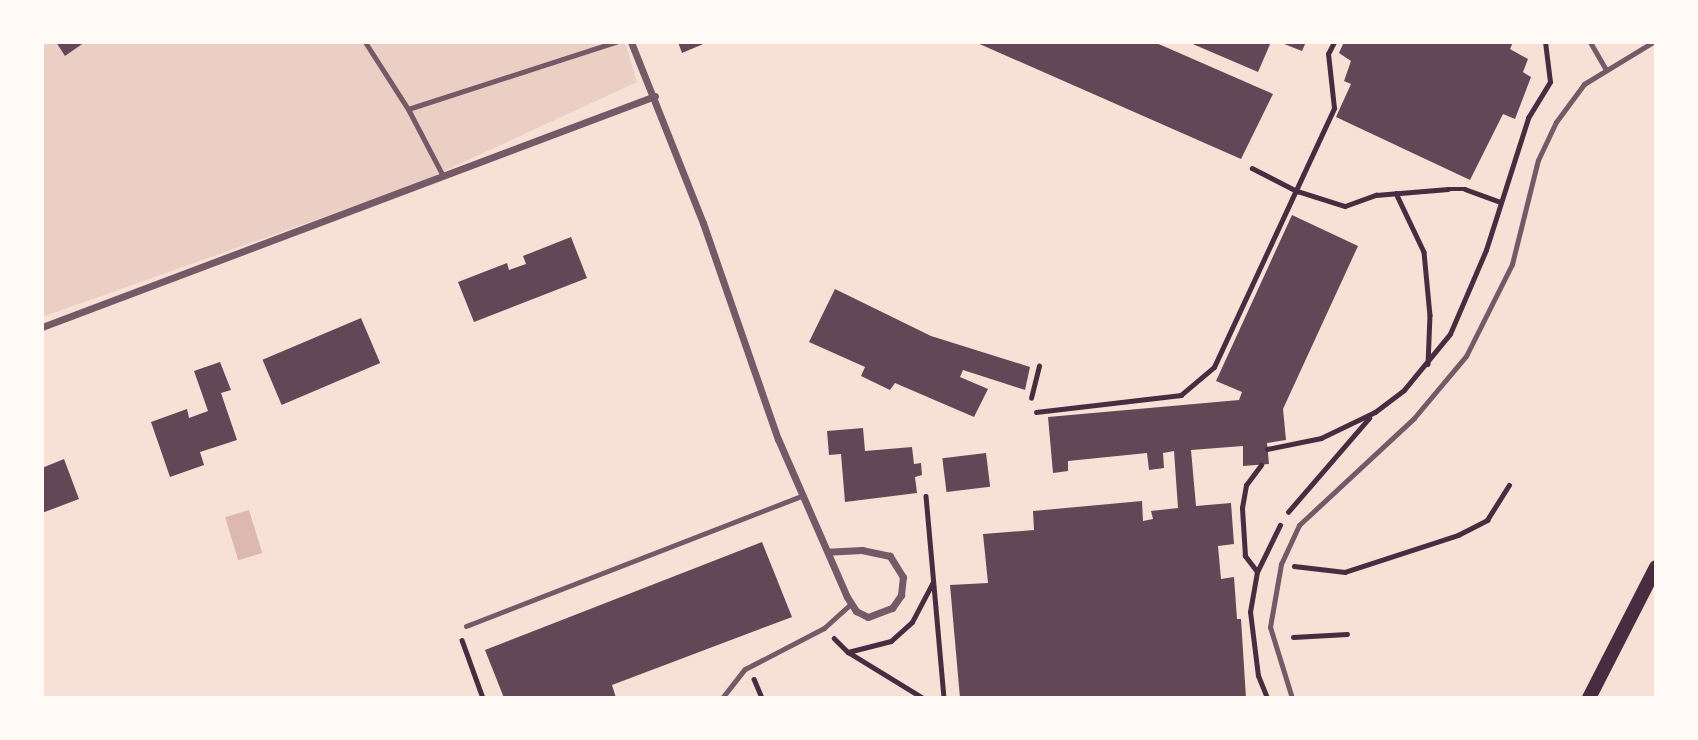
<!DOCTYPE html>
<html>
<head>
<meta charset="utf-8">
<style>
	body { margin:0 }
	#map { position:relative; width:1698px; height:740px; overflow:hidden; background:#f7e1d7; font-family:"Asap Condensed",sans-serif }
	div>[style] { position:absolute }
	[style*='--x'] { left:calc(var(--x)*1px); top:calc(var(--y)*1px); width:calc(var(--w)*1px); rotate:calc(var(--a)*1deg) }
	.green>* { inset:0; background:#ebcfc5 }
	.water>* { inset:0; background:#dcb8b0; transform-origin:0 0 }
	.building>* { inset:0; background:#644757; transform-origin:0 0 }
	.path>* { height:4.5px; margin:-2.25px; padding:0 2.25px; transform-origin:2.25px; border-radius:2.25px; background:#4a2c40 }
	.service>* { height:5px; margin:-2.5px; padding:0 2.5px; transform-origin:2.5px; border-radius:2.5px; background:#755966 }
	.minor>* { height:7px; margin:-3.5px; padding:0 3.5px; transform-origin:3.5px; border-radius:3.5px; background:#755966 }
	.secondary>* { height:14px; margin:-7px; padding:0 7px; transform-origin:7px; border-radius:7px; background:#4a2c40 }
	span { translate:-50% -50%; white-space:nowrap; text-align:center; line-height:1.15; -webkit-text-stroke:7px #fffaf5; paint-order:stroke }
	.frame { position:absolute; inset:0; border:44px solid #fffaf5; pointer-events:none }
</style>
</head>
<body>
<div id="map">
	<div class="green">
		<i style="clip-path:polygon(42px 42px,625px 42px,637px 82px,414px 185px,42px 317px)"></i>
	</div>
	<div class="water">
		<i style="left:249px;top:510px;width:45px;height:25px;rotate:73deg"></i>
	</div>
	<div class="building">
		<i style="clip-path:polygon(56px 42px,85px 42px,65px 56px)"></i>
		<i style="clip-path:polygon(678px 42px,708px 42px,682px 53px)"></i>
		<i style="clip-path:polygon(975px 42px,1154px 42px,1273px 94px,1241px 159px)"></i>
		<i style="clip-path:polygon(1188px 42px,1271px 42px,1258px 72px)"></i>
		<i style="clip-path:polygon(1279px 42px,1306px 42px,1302px 51px)"></i>
		<i style="clip-path:polygon(1344px 42px,1513px 42px,1510px 49px,1528px 59px,1523px 72px,1531px 77px,1515px 119px,1503px 114px,1470px 180px,1336px 117px,1351px 84px,1344px 81px,1351px 61px,1339px 53px)"></i>
		<i style="clip-path:polygon(1292px 215px,1358px 246px,1283px 409px,1286px 440px,1267px 443px,1269px 464px,1243px 466px,1243px 446px,1191px 450px,1196px 506px,1231px 503px,1234px 544px,1218px 546px,1221px 579px,1234px 577px,1237px 619px,1241px 619px,1246px 698px,960px 698px,950px 585px,988px 583px,983px 534px,1034px 530px,1033px 511px,1142px 501px,1143px 521px,1153px 519px,1151px 511px,1178px 508px,1174px 451px,1163px 453px,1164px 468px,1149px 470px,1147px 453px,1068px 461px,1068px 471px,1053px 473px,1048px 417px,1239px 400px,1242px 392px,1216px 381px)"></i>
		<i style="clip-path:polygon(571px 237px,587px 278px,474px 322px,458px 282px,507px 263px,509px 270px,526px 264px,523px 256px)"></i>
		<i style="clip-path:polygon(835px 289px,931px 336px,1030px 367px,1025px 390px,963px 370px,960px 377px,988px 389px,974px 417px,895px 383px,890px 390px,861px 376px,865px 367px,809px 342px)"></i>
		<i style="left:361px;top:318px;width:49px;height:107px;rotate:67deg"></i>
		<i style="clip-path:polygon(220px 362px,231px 390px,221px 393px,237px 440px,200px 452px,204px 465px,170px 477px,151px 422px,187px 409px,189px 418px,208px 411px,194px 371px)"></i>
		<i style="clip-path:polygon(863px 428px,865px 451px,912px 447px,914px 464px,921px 463px,922px 475px,915px 477px,917px 493px,845px 502px,841px 454px,829px 455px,827px 431px)"></i>
		<i style="left:986px;top:453px;width:34px;height:44px;rotate:83deg"></i>
		<i style="clip-path:polygon(64px 459px,79px 499px,42px 513px,42px 468px)"></i>
		<i style="clip-path:polygon(762px 542px,792px 617px,612px 685px,616px 698px,504px 698px,485px 650px)"></i>
	</div>
	<div class="path">
		<i style="--x:1252;--y:168;--w:51;--a:27.1"></i>
		<i style="--x:1297;--y:191;--w:50;--a:17.4"></i>
		<i style="--x:1345;--y:206;--w:33;--a:-20"></i>
		<i style="--x:1376;--y:195;--w:72;--a:-4.8"></i>
		<i style="--x:1448;--y:189;--w:17;--a:0"></i>
		<i style="--x:1465;--y:189;--w:37;--a:20"></i>
		<i style="--x:1396;--y:193;--w:65;--a:64.6"></i>
		<i style="--x:1424;--y:252;--w:63;--a:84.6"></i>
		<i style="--x:1430;--y:315;--w:49;--a:92.3"></i>
		<i style="--x:1031;--y:398;--w:33;--a:-76"></i>
		<i style="--x:1036;--y:412;--w:146;--a:-6.7"></i>
		<i style="--x:1181;--y:395;--w:43;--a:-40.3"></i>
		<i style="--x:1214;--y:367;--w:285;--a:-65.1"></i>
		<i style="--x:1334;--y:108;--w:54;--a:-96.3"></i>
		<i style="--x:1328;--y:54;--w:13;--a:-63"></i>
		<i style="--x:1267;--y:449;--w:55;--a:-11.5"></i>
		<i style="--x:1321;--y:438;--w:60;--a:-25.7"></i>
		<i style="--x:1375;--y:412;--w:36;--a:-37"></i>
		<i style="--x:1404;--y:390;--w:72;--a:-50.6"></i>
		<i style="--x:1450;--y:334;--w:91;--a:-66.8"></i>
		<i style="--x:1486;--y:250;--w:139;--a:-72.3"></i>
		<i style="--x:1528;--y:118;--w:42;--a:-58.6"></i>
		<i style="--x:1550;--y:82;--w:40;--a:-97.1"></i>
		<i style="--x:926;--y:496;--w:203;--a:84.9"></i>
		<i style="--x:1288;--y:512;--w:124;--a:-49.2"></i>
		<i style="--x:1294;--y:566;--w:51;--a:6.7"></i>
		<i style="--x:1345;--y:572;--w:119;--a:-18.1"></i>
		<i style="--x:1458;--y:535;--w:33;--a:-27"></i>
		<i style="--x:1487;--y:520;--w:41;--a:-57.8"></i>
		<i style="--x:1257;--y:572;--w:20;--a:-127"></i>
		<i style="--x:1245;--y:556;--w:48;--a:-93.6"></i>
		<i style="--x:1242;--y:508;--w:23;--a:-80"></i>
		<i style="--x:1246;--y:485;--w:25;--a:-53"></i>
		<i style="--x:1293;--y:637;--w:54;--a:-3.2"></i>
		<i style="--x:834;--y:638;--w:20;--a:45"></i>
		<i style="--x:848;--y:652;--w:88;--a:31.5"></i>
		<i style="--x:462;--y:640;--w:62;--a:70.1"></i>
		<i style="--x:848;--y:652;--w:44;--a:-14.3"></i>
		<i style="--x:891;--y:641;--w:28;--a:-42"></i>
		<i style="--x:912;--y:622;--w:45;--a:-62.3"></i>
		<i style="--x:754;--y:679;--w:21;--a:67"></i>
		<i style="--x:1267;--y:698;--w:24;--a:-112"></i>
		<i style="--x:1258;--y:676;--w:64;--a:-97.1"></i>
		<i style="--x:1250;--y:612;--w:41;--a:-80.1"></i>
		<i style="--x:1257;--y:572;--w:52;--a:-63.9"></i>
	</div>
	<div class="service">
		<i style="--x:365;--y:42;--w:80;--a:57.3"></i>
		<i style="--x:408;--y:109;--w:73;--a:62.4"></i>
		<i style="--x:1590;--y:42;--w:32;--a:60"></i>
		<i style="--x:408;--y:109;--w:219;--a:-17.9"></i>
		<i style="--x:466;--y:626;--w:362;--a:-21.2"></i>
		<i style="--x:722;--y:698;--w:37;--a:-52"></i>
		<i style="--x:745;--y:669;--w:89;--a:-27.4"></i>
		<i style="--x:824;--y:628;--w:36;--a:-42"></i>
		<i style="--x:1292;--y:698;--w:74;--a:-107.2"></i>
		<i style="--x:1270;--y:627;--w:64;--a:-80.1"></i>
		<i style="--x:1281;--y:564;--w:43;--a:-65.2"></i>
		<i style="--x:1299;--y:525;--w:157;--a:-42.9"></i>
		<i style="--x:1414;--y:418;--w:81;--a:-50"></i>
		<i style="--x:1466;--y:356;--w:103;--a:-63.4"></i>
		<i style="--x:1512;--y:264;--w:107;--a:-76"></i>
		<i style="--x:1538;--y:160;--w:42;--a:-64.7"></i>
		<i style="--x:1556;--y:122;--w:47;--a:-53.6"></i>
		<i style="--x:1584;--y:84;--w:81;--a:-31.3"></i>
	</div>
	<div class="minor">
		<i style="--x:631;--y:42;--w:195;--a:68.3"></i>
		<i style="--x:703;--y:223;--w:229;--a:70.9"></i>
		<i style="--x:778;--y:439;--w:172;--a:66.4"></i>
		<i style="--x:847;--y:597;--w:17;--a:57"></i>
		<i style="--x:856;--y:611;--w:13;--a:27"></i>
		<i style="--x:868;--y:617;--w:26;--a:-21"></i>
		<i style="--x:892;--y:608;--w:16;--a:-55"></i>
		<i style="--x:901;--y:595;--w:18;--a:-84"></i>
		<i style="--x:903;--y:577;--w:25;--a:-122"></i>
		<i style="--x:890;--y:556;--w:29;--a:-168"></i>
		<i style="--x:862;--y:550;--w:34;--a:177"></i>
		<i style="--x:42;--y:327;--w:655;--a:-20.65"></i>
	</div>
	<div class="secondary">
		<i style="--x:1589;--y:698;--w:147;--a:-62.9"></i>
	</div>
	<div class="frame"></div>
</div>
</body>
</html>
